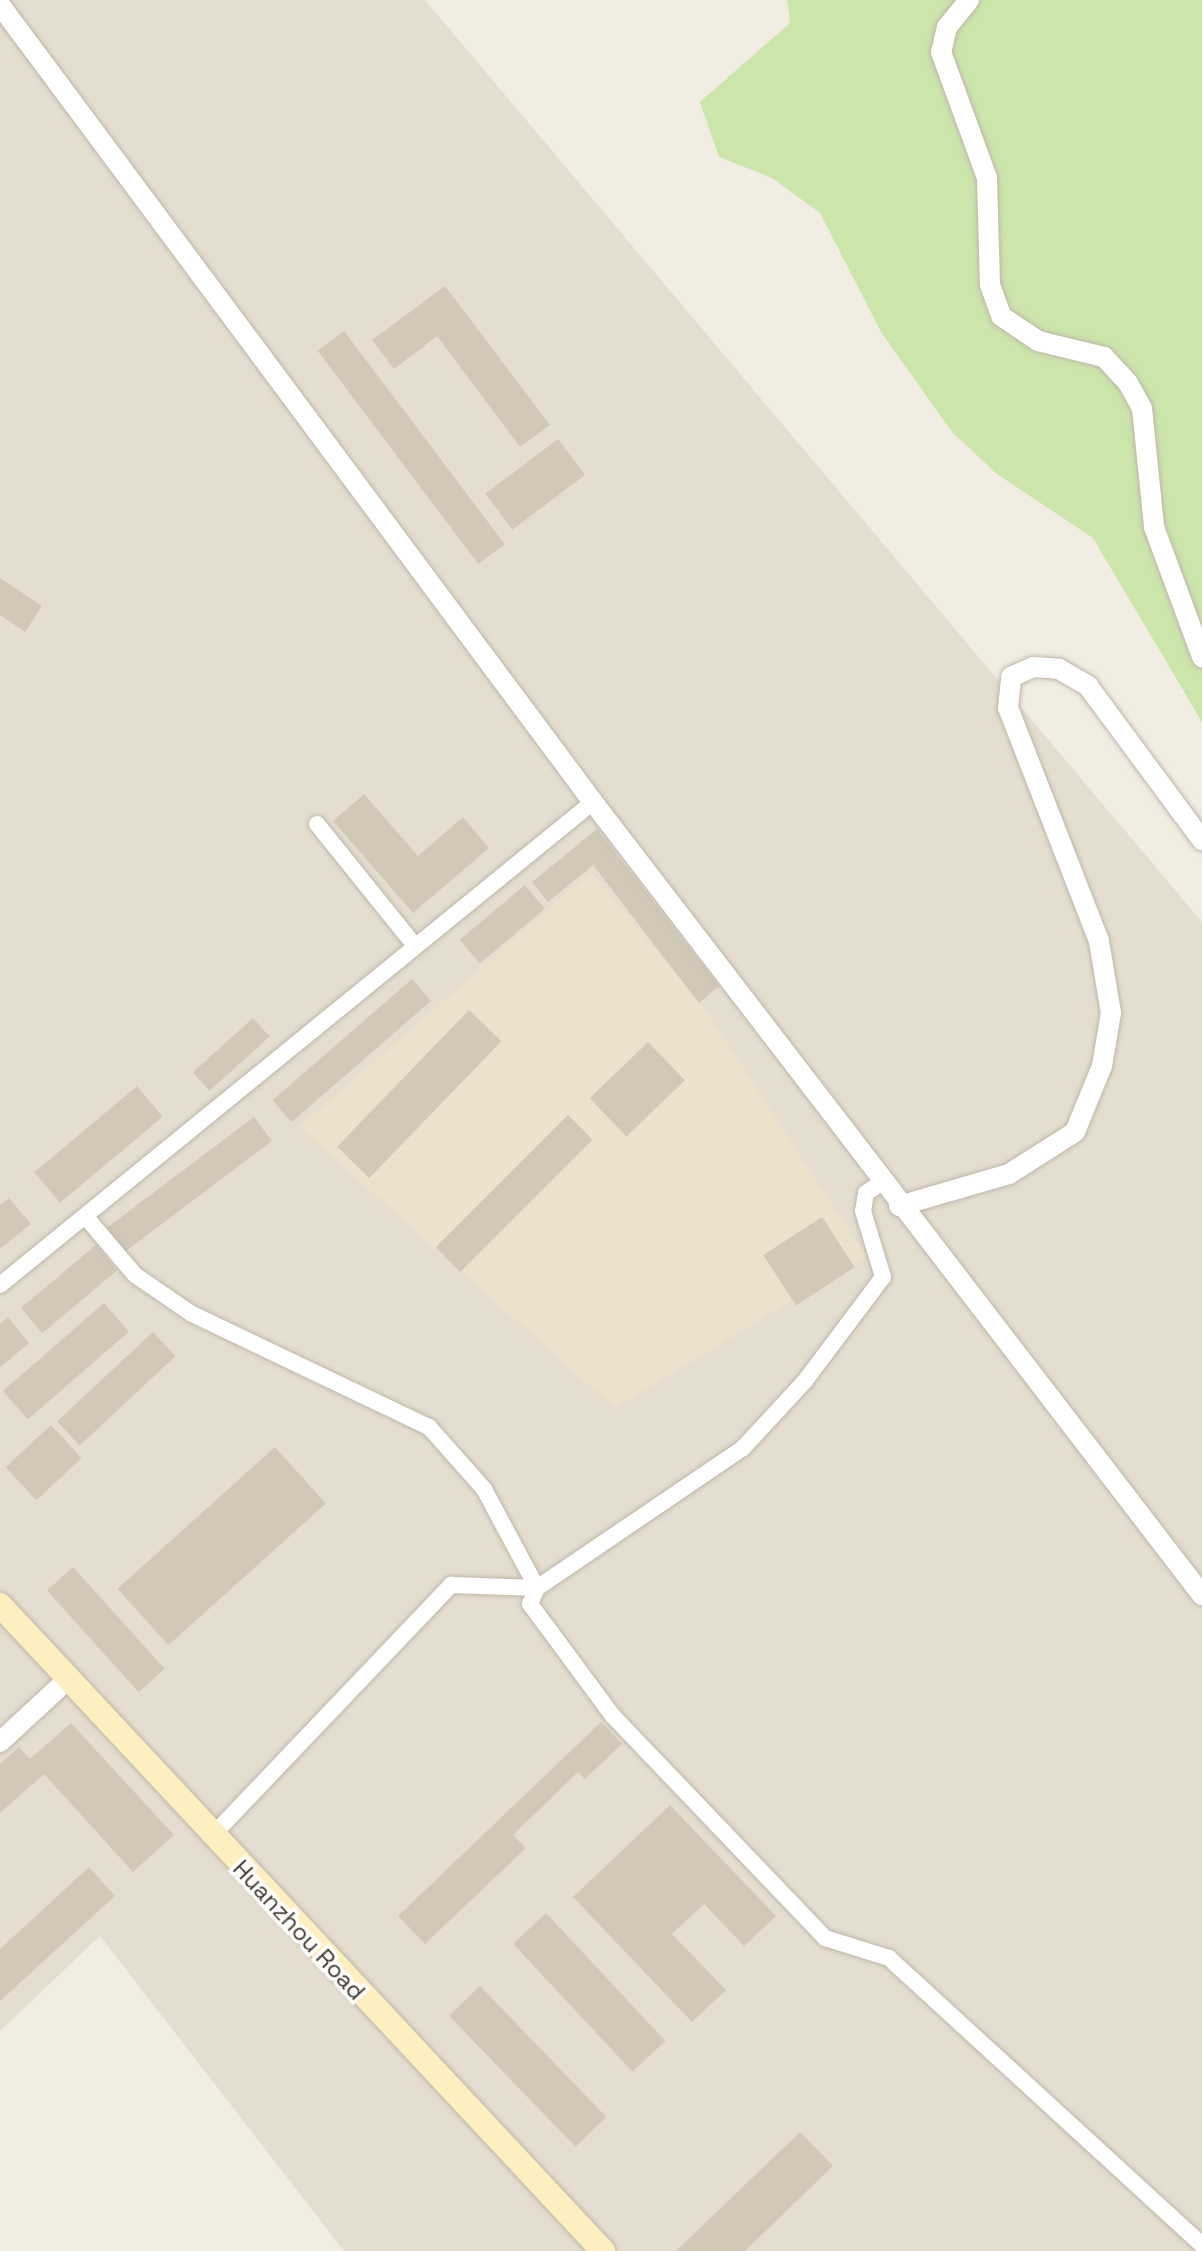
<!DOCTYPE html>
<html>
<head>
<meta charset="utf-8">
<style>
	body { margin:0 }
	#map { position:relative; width:1202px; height:2251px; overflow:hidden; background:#f1ede2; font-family:"Space Grotesk",sans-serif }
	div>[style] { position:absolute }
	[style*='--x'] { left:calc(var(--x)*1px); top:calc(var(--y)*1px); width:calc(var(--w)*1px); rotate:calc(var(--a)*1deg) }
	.residential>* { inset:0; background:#e5ded0 }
	.education>* { inset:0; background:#eae2cc }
	.green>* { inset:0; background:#cbe5ab }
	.building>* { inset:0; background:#d2c8b8; transform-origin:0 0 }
	.roads { filter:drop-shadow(0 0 2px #bfb7a8) drop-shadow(0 0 2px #bfb7a8) }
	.minor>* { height:16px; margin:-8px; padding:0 8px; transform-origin:8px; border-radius:8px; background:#fff }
	.tertiary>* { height:20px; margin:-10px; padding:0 10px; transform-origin:10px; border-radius:10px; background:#fff }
	.secondary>* { height:24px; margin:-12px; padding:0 12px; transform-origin:12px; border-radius:12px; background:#fdefc0 }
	span { translate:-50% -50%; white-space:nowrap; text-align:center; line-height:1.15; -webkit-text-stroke:7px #fff; paint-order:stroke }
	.street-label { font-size:24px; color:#423c33 }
</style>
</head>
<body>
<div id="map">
	<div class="residential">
		<i style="clip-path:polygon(0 0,425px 0,1202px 922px,1202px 2251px,344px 2251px,100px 1936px,0 2031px)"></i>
	</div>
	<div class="education">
		<i style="clip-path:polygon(591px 872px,707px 1012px,866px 1256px,615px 1408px,299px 1127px)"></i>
	</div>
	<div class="green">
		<i style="clip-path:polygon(787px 0,1202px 0,1202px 722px,1093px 538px,997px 474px,952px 432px,881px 332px,820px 213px,772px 178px,719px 157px,700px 102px,790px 23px)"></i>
	</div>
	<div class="building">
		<i style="clip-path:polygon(445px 286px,550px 425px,520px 447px,437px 336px,394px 369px,372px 340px)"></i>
		<i style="left:344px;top:331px;width:267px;height:33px;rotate:53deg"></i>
		<i style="left:558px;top:439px;width:45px;height:91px;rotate:53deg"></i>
		<i style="clip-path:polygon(0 578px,42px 606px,25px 632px,0 615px)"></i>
		<i style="clip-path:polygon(364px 794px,418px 856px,463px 817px,489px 848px,413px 913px,333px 821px)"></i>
		<i style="clip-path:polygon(597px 829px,719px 986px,699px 1003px,593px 865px,548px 902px,532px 882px)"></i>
		<i style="left:525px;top:885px;width:31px;height:85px;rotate:50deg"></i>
		<i style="left:412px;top:979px;width:29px;height:185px;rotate:49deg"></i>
		<i style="left:469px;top:1010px;width:45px;height:190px;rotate:44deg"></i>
		<i style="left:253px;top:1018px;width:25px;height:81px;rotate:48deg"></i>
		<i style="left:648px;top:1042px;width:53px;height:81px;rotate:46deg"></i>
		<i style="left:137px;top:1086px;width:40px;height:134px;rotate:50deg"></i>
		<i style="left:568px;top:1115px;width:35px;height:187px;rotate:45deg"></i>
		<i style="left:254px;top:1117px;width:30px;height:184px;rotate:53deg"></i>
		<i style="clip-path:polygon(9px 1198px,31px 1224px,0 1249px,0 1205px)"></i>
		<i style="left:822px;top:1217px;width:60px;height:70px;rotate:57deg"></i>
		<i style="left:96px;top:1245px;width:33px;height:98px;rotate:50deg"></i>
		<i style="left:104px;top:1303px;width:38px;height:134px;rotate:49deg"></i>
		<i style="clip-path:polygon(8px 1317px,29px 1343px,0 1367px,0 1324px)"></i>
		<i style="left:153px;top:1332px;width:33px;height:131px;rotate:47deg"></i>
		<i style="left:51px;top:1425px;width:45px;height:62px;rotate:47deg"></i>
		<i style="left:275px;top:1447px;width:76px;height:212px;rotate:48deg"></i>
		<i style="left:73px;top:1567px;width:137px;height:35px;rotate:48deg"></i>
		<i style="clip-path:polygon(601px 1722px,622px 1744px,585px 1779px,578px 1772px,513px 1835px,526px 1848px,425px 1944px,398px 1916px)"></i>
		<i style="clip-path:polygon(71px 1723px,174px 1835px,133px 1872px,44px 1774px,0 1813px,0 1764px,19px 1747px,30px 1759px)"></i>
		<i style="clip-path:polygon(670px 1805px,776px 1916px,744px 1946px,704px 1904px,672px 1934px,726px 1990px,692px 2022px,573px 1897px)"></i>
		<i style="clip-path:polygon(89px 1867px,115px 1896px,0 2001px,0 1949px)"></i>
		<i style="left:546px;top:1913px;width:175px;height:45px;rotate:47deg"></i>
		<i style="left:480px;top:1986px;width:182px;height:43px;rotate:46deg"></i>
		<i style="clip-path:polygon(800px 2132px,833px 2166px,745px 2251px,676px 2251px)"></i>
	</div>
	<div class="roads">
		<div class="minor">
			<i style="--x:317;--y:824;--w:156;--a:51.2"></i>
			<i style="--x:882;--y:1182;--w:19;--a:145"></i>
			<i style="--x:866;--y:1193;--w:18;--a:99"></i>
			<i style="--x:863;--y:1211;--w:69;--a:73.1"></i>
			<i style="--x:883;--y:1277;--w:130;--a:126.9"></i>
			<i style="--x:805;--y:1381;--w:91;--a:132.8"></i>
			<i style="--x:743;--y:1448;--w:249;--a:145.8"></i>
			<i style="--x:537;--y:1588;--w:17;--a:114"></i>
			<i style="--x:530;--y:1604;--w:139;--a:53.5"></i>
			<i style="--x:613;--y:1716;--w:307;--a:46.3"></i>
			<i style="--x:825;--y:1938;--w:67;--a:17.4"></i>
			<i style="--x:889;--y:1958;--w:425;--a:42.5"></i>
			<i style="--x:85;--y:1216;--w:77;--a:49.7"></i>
			<i style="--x:135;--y:1275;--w:69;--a:34.4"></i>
			<i style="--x:192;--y:1314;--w:263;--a:25.5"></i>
			<i style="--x:429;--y:1427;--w:83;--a:48.4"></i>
			<i style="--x:484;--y:1489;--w:112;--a:61.8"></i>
			<i style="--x:0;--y:1285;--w:765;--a:-39.16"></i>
			<i style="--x:212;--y:1836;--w:347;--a:-46.4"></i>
			<i style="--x:451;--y:1585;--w:86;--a:2"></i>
		</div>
		<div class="tertiary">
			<i style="--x:969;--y:0;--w:35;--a:129"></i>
			<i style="--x:947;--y:27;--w:26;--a:103"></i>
			<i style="--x:941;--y:52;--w:134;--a:69.9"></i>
			<i style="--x:987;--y:178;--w:107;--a:88.4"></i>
			<i style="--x:990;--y:285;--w:33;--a:70"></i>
			<i style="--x:1001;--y:316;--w:45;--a:34"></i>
			<i style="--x:1038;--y:341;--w:68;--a:13.6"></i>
			<i style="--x:1104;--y:357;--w:35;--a:47"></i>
			<i style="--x:1128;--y:383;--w:29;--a:61"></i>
			<i style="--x:1142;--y:408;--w:120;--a:84.2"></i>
			<i style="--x:1154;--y:527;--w:139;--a:69.7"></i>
			<i style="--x:0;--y:5;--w:993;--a:53.35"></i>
			<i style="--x:593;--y:802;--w:1000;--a:52.48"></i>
			<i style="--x:899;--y:1206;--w:115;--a:-16.2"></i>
			<i style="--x:1009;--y:1174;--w:78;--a:-32.5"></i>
			<i style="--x:1075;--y:1132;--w:71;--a:-67.8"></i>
			<i style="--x:1102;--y:1066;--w:54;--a:-80.4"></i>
			<i style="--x:1111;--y:1013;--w:73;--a:-99.5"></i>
			<i style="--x:1099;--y:941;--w:250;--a:-111.3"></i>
			<i style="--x:1008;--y:708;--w:31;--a:-84"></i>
			<i style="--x:1011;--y:677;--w:24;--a:-24"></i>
			<i style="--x:1033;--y:667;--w:26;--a:4"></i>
			<i style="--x:1059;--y:669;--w:34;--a:30"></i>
			<i style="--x:1088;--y:686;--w:192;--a:53.5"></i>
			<i style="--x:0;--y:1742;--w:93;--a:-42.8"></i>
		</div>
		<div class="secondary">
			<i style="--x:0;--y:1605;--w:884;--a:46.97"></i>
		</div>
	</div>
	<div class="street-label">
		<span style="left:299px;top:1930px;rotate:47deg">Huanzhou Road</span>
	</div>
</div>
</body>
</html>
